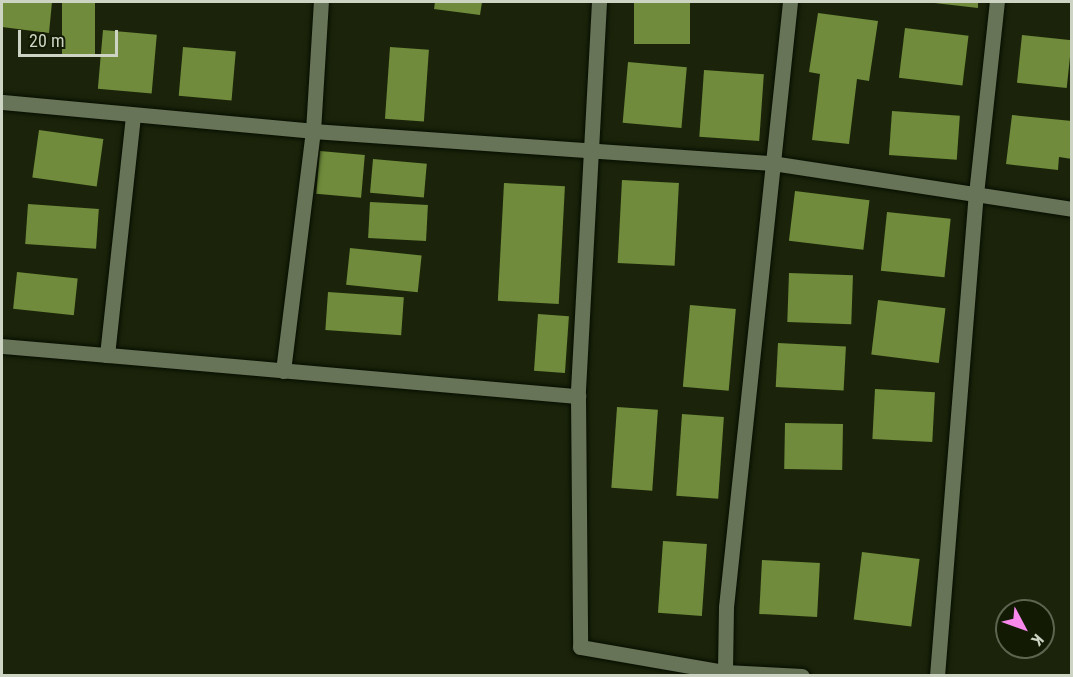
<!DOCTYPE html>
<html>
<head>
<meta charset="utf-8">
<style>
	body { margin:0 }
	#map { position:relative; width:1073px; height:677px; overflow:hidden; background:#1b240a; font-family:"Roboto Condensed",sans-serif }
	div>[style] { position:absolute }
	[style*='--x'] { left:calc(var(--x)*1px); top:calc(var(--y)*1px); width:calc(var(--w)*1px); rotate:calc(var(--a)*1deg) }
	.building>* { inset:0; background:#6f8b3b; transform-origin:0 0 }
	.roads { filter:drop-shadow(0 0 2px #060d00) drop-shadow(0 0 2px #060d00) }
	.minor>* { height:15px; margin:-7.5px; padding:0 7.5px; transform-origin:7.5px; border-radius:7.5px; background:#687457 }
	span { translate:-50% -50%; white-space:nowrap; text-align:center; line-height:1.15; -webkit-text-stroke:6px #121a03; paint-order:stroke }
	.frame { position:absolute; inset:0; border:3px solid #cdd4c4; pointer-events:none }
	.north { position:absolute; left:995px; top:599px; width:60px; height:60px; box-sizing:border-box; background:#121a03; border:2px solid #5d6450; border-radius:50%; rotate:131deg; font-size:16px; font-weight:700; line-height:24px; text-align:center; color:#cdd4c4 }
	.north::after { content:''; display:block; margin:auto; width:21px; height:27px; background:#f888eb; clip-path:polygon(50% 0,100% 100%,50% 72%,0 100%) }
	.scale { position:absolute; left:18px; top:30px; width:100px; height:27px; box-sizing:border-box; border:3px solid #cdd4c4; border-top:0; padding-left:8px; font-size:18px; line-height:21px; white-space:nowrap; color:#cdd4c4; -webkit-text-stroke:4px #121a03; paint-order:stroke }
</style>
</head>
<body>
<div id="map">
	<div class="building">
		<i style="clip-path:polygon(2px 2px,52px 2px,49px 33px,2px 27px)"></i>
		<i style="left:62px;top:2px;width:33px;height:52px"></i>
		<i style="clip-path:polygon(435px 2px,482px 2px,480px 15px,434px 9px)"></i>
		<i style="left:634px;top:2px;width:56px;height:42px"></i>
		<i style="clip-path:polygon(926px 2px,978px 2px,978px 8px)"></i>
		<i style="clip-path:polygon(818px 13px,878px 21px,869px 81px,857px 79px,849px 144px,812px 140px,820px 74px,809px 72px)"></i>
		<i style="left:905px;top:28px;width:64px;height:50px;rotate:7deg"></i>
		<i style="left:103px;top:30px;width:54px;height:59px;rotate:5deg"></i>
		<i style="left:1022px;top:35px;width:50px;height:48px;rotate:6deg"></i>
		<i style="left:183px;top:47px;width:53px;height:49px;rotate:5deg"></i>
		<i style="left:390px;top:47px;width:39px;height:72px;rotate:4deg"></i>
		<i style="left:628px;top:62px;width:59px;height:61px;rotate:5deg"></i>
		<i style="left:704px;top:70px;width:60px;height:67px;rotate:4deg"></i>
		<i style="left:892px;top:111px;width:68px;height:44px;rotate:4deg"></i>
		<i style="clip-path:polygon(1012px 115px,1072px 121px,1072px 159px,1059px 157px,1058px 170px,1006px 164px)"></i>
		<i style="left:39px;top:130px;width:65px;height:48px;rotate:8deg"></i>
		<i style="left:320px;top:151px;width:45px;height:43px;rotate:5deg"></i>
		<i style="left:373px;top:159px;width:54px;height:34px;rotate:5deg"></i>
		<i style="left:622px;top:180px;width:57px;height:83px;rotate:3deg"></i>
		<i style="left:504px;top:183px;width:61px;height:118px;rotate:3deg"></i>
		<i style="left:795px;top:191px;width:75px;height:50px;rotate:7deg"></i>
		<i style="left:370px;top:202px;width:58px;height:36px;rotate:3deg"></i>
		<i style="left:28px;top:204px;width:71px;height:40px;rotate:4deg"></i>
		<i style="left:887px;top:212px;width:64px;height:59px;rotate:6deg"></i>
		<i style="left:350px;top:248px;width:72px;height:37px;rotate:6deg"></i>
		<i style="left:17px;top:272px;width:61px;height:37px;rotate:6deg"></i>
		<i style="left:789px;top:273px;width:64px;height:49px;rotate:2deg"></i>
		<i style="left:328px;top:292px;width:76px;height:38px;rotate:4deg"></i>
		<i style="left:878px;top:300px;width:68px;height:55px;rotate:7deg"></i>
		<i style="left:690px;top:305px;width:46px;height:82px;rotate:5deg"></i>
		<i style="left:538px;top:314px;width:31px;height:57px;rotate:4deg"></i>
		<i style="left:778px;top:343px;width:68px;height:44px;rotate:3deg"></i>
		<i style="left:875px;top:389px;width:60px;height:50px;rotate:3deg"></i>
		<i style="left:617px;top:407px;width:41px;height:81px;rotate:4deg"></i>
		<i style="left:682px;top:414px;width:42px;height:82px;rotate:4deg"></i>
		<i style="left:785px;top:423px;width:58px;height:46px;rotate:1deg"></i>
		<i style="left:663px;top:541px;width:44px;height:72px;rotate:4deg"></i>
		<i style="left:862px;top:552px;width:58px;height:68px;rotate:7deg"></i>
		<i style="left:762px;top:560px;width:58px;height:54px;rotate:3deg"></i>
	</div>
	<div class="roads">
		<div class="minor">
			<i style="--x:599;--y:2;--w:395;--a:93.1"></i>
			<i style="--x:578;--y:396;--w:251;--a:89.5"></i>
			<i style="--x:580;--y:647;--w:147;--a:9.8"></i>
			<i style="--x:790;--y:2;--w:608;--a:96.04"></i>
			<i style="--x:726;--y:607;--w:65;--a:90.9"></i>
			<i style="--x:725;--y:672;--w:77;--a:3"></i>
			<i style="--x:2;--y:102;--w:312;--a:5.3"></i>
			<i style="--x:313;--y:131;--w:460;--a:4"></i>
			<i style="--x:772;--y:163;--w:304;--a:8.7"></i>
			<i style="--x:2;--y:346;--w:105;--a:4.9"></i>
			<i style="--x:107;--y:355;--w:241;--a:-83.8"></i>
			<i style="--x:107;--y:355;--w:473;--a:5"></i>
			<i style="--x:283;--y:371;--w:242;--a:-82.9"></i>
			<i style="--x:313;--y:131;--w:129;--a:-86.5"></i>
			<i style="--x:937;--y:676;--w:484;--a:-85.4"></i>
			<i style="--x:976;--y:194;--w:193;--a:-83.8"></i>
		</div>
	</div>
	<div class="frame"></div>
	<div class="north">K</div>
	<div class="scale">20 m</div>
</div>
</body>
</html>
